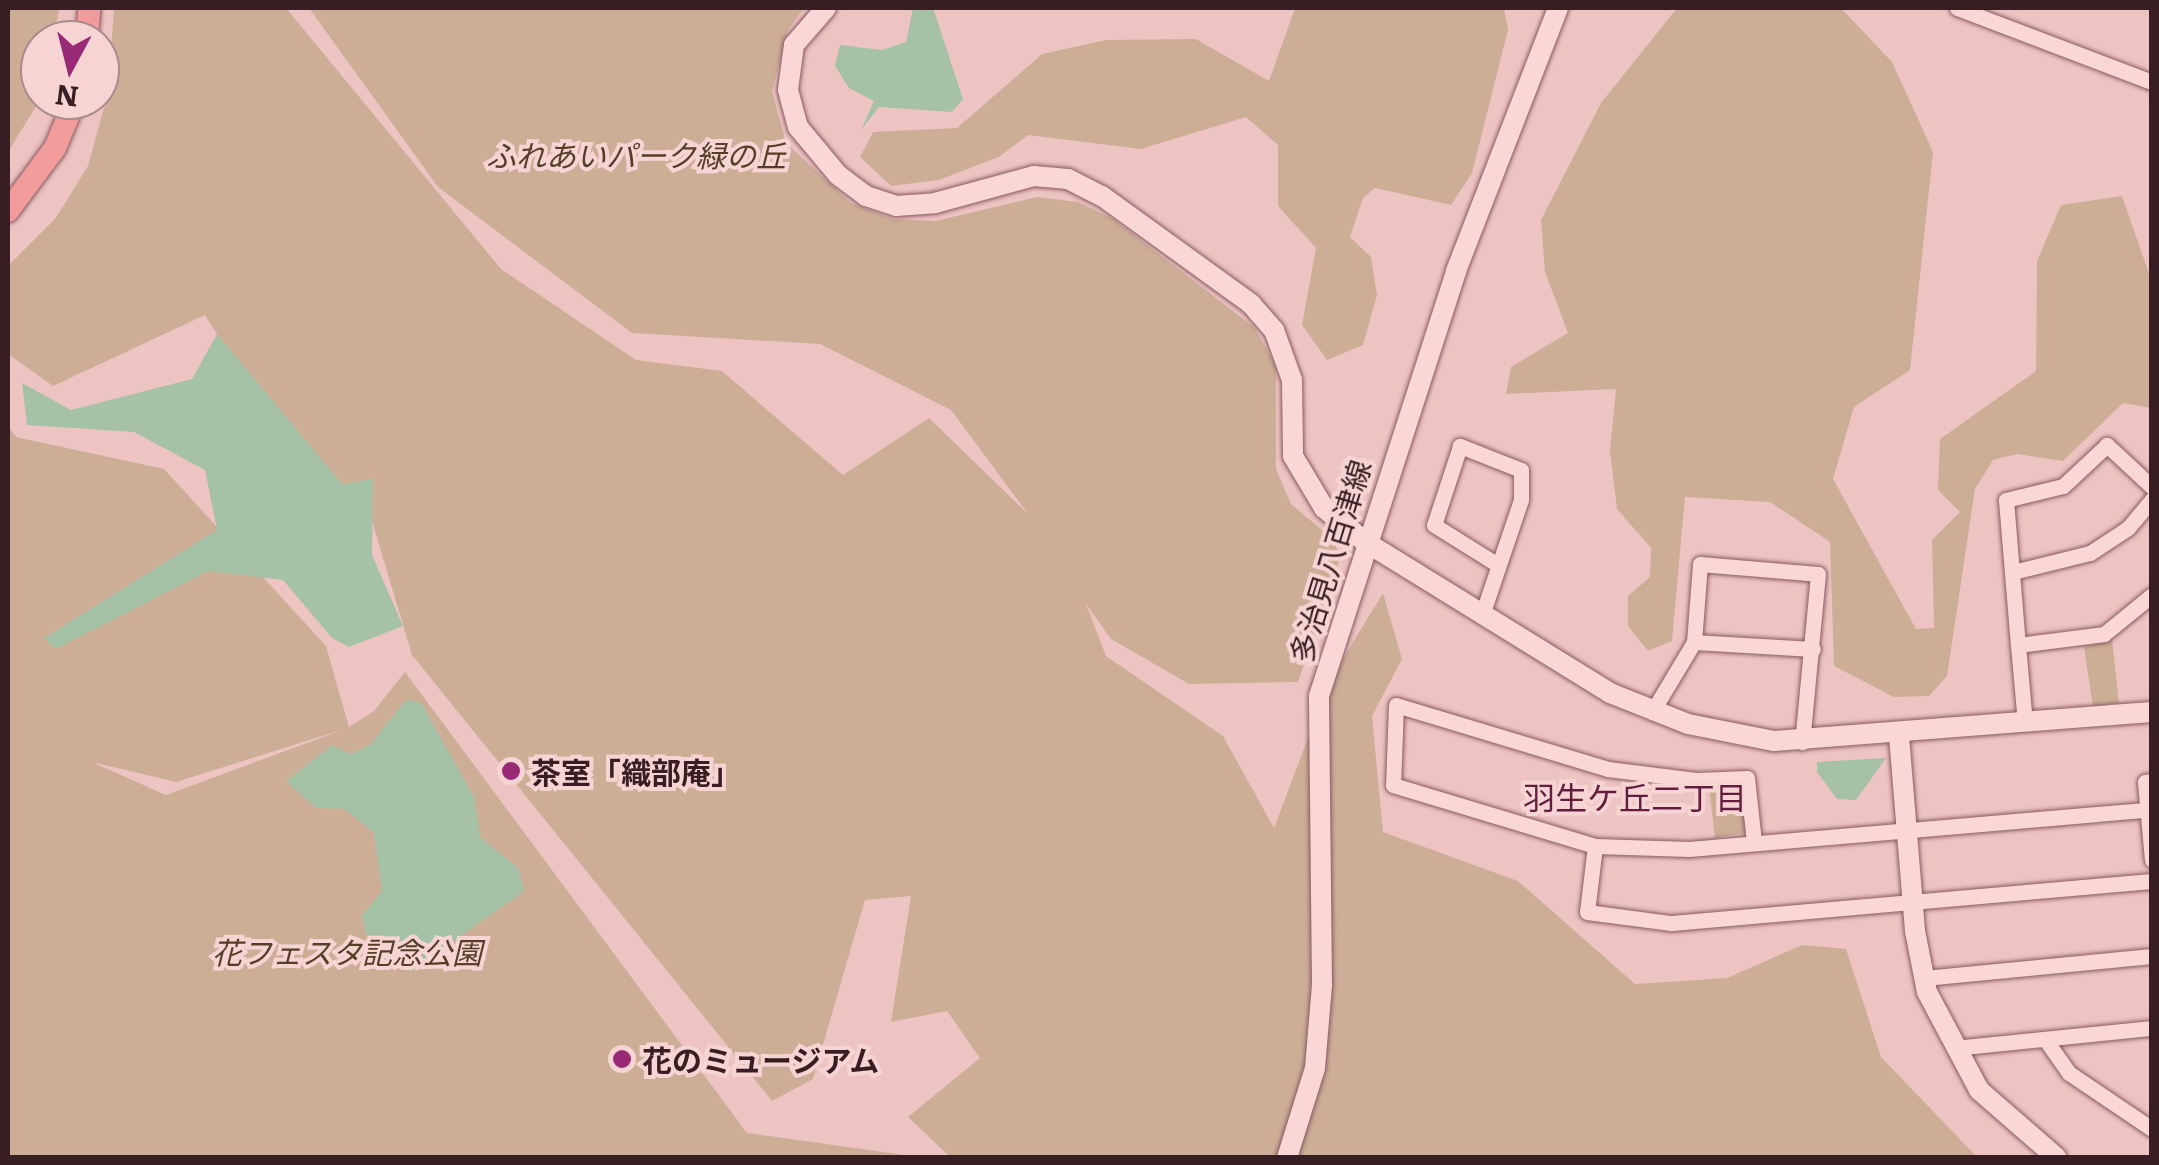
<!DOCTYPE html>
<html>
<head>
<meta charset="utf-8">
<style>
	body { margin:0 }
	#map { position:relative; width:2159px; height:1165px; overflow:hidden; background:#eec4c3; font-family:Literata,"Noto Sans JP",serif }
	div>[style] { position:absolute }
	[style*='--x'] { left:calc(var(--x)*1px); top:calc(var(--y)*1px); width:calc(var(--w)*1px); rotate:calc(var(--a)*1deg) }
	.green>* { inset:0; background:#ccae97 }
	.water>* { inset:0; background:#a5c1a6 }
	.roads { filter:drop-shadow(0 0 2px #895a61) drop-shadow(0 0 2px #895a61) }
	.street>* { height:15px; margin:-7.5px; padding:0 7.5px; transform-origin:7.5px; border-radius:7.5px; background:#f9d7d7 }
	.secondary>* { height:20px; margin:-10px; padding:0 10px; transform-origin:10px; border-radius:10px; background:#f9d7d7 }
	.primary>* { height:22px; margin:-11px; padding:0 11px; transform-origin:11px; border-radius:11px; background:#f19c9b }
	.dots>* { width:28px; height:28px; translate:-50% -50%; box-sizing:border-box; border:5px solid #f6d4d3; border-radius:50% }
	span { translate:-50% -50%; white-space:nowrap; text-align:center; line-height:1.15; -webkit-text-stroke:8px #f6d4d3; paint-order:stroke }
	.park-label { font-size:30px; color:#554025; font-style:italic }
	.street-label { font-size:30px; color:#381e23 }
	.poi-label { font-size:30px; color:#381e23; font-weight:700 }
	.left { translate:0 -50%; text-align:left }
	.neighbourhood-label { font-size:32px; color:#651d3f }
	.frame { position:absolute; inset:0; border:10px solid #381e23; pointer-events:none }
	.north { position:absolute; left:20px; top:20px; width:100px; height:100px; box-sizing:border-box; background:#f6d4d3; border:2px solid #aa8b8d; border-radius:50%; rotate:187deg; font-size:28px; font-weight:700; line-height:40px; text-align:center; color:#381e23 }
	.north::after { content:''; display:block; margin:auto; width:35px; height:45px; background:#982a75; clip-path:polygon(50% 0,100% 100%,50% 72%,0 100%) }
</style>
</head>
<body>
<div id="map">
	<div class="green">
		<i style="clip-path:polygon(8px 8px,59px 10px,53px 40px,40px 40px,40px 100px,8px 152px)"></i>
		<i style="clip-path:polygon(114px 8px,286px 8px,501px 269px,636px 360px,722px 371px,843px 475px,929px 418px,1028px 514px,951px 410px,820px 344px,632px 333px,438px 187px,309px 8px,804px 8px,788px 30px,772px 91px,786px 143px,851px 203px,893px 219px,935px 221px,1037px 197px,1078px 202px,1113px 219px,1255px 328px,1276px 367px,1276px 469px,1291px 504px,1334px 540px,1340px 558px,1298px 682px,1189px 684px,1111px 639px,1086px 604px,1106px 656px,1223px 736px,1274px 828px,1330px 680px,1383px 593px,1402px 659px,1372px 716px,1383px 832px,1518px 881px,1635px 984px,1727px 978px,1802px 945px,1846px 949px,1881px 1057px,1977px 1157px,950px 1157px,908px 1117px,980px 1058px,947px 1011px,891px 1022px,911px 896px,865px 900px,813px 1079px,772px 1101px,412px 655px,369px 511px,258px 400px,205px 315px,53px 386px,8px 354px,8px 266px,55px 219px,88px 166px,108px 93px)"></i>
		<i style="clip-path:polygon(1295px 8px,1504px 8px,1508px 30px,1472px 173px,1451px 205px,1375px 188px,1363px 198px,1350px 237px,1371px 257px,1377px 295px,1363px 345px,1327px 360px,1302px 325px,1316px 248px,1278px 206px,1278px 145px,1246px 117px,1141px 149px,1028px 135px,999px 157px,939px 180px,891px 186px,860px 157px,873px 132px,957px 128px,1042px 54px,1106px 40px,1196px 39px,1269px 81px)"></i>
		<i style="clip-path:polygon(1677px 8px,1841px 8px,1892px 62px,1933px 152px,1910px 370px,1854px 407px,1833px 479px,1916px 629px,1934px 628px,1932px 540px,1960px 512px,1938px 490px,1940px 439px,2036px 371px,2037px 261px,2061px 205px,2122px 196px,2151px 279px,2151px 408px,2123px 403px,2063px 461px,2017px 454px,1993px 460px,1975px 489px,1947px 676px,1929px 696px,1894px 697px,1834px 666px,1830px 542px,1770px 502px,1685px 497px,1672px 641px,1648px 651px,1628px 626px,1628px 596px,1650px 577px,1651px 548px,1617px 509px,1610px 451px,1616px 389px,1506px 394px,1511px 367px,1568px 333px,1545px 272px,1541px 220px,1601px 103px)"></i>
		<i style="clip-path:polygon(evenodd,8px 426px,16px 437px,164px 469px,326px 646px,349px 727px,374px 711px,405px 672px,747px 1133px,919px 1157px,8px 1157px,8px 426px,345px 729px,166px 795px,92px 762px,176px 782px,345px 729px)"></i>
		<i style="clip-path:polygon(2112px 639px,2119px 703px,2093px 707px,2084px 647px)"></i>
		<i style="clip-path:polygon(1736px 785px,1744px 792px,1748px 832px,1715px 838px,1709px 787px)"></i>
	</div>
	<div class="water">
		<i style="clip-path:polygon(913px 8px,933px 8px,963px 99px,952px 112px,879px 107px,861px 130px,874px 101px,849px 88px,835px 66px,840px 45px,882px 50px,906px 42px)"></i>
		<i style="clip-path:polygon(217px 334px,342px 484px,373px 479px,372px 555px,403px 626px,349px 647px,332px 638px,283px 580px,208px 571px,56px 649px,44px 638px,217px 530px,205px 470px,134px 432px,27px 425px,22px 383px,71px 410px,192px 379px)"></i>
		<i style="clip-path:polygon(406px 700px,421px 703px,474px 797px,480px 837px,518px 868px,524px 891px,412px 971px,373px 961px,362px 916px,382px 891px,374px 833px,345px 809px,316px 808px,286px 781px,332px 745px,351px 754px,370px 745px)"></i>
		<i style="clip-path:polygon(1886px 758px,1856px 800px,1837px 799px,1817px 772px,1817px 762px)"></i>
	</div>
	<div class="roads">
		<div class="street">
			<i style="--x:1957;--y:8;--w:209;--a:20.8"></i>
			<i style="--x:2152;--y:487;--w:62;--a:-137"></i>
			<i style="--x:2107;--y:445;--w:60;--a:137"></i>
			<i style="--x:2063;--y:486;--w:59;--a:166.2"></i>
			<i style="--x:2006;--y:500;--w:145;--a:85.3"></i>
			<i style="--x:2018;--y:645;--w:87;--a:-7.3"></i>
			<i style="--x:2104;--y:634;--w:62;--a:-39.1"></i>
			<i style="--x:2013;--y:572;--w:79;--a:-13.9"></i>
			<i style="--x:2090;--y:553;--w:45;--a:-33.3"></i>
			<i style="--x:2128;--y:528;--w:38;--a:-50"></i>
			<i style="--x:1483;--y:612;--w:118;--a:-71.3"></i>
			<i style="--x:1521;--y:500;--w:30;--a:-90"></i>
			<i style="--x:1521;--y:470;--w:66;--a:-158.5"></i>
			<i style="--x:1460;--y:446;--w:83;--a:108.2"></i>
			<i style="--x:1434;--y:525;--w:75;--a:32"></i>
			<i style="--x:1694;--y:642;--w:119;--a:3.4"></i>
			<i style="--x:2018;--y:645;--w:78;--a:84.9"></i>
			<i style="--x:1652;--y:712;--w:82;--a:-59"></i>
			<i style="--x:1694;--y:642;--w:78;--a:-85.6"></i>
			<i style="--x:1700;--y:564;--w:118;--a:4.8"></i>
			<i style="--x:1818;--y:574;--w:169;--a:95.4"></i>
			<i style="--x:2152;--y:781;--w:7;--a:172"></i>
			<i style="--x:2145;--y:782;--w:78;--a:84.9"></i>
			<i style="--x:1754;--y:842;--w:64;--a:-96.2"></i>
			<i style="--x:1747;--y:778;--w:51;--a:177.8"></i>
			<i style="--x:1696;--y:780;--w:89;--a:-172.9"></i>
			<i style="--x:1608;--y:769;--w:221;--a:-163.2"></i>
			<i style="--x:1396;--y:705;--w:80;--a:92.1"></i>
			<i style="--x:1393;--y:785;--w:211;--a:16.8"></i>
			<i style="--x:1595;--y:846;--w:94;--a:1.8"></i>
			<i style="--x:1689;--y:849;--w:461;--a:-4.9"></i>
			<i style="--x:1595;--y:846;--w:66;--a:96.9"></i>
			<i style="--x:1587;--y:912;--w:85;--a:7.5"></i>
			<i style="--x:1671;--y:923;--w:483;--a:-5"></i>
			<i style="--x:1924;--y:978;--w:229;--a:-5.5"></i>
			<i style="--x:2045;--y:1039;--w:42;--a:54.8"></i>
			<i style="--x:2069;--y:1073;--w:100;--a:34"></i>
			<i style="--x:1954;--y:1048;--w:199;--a:-5.8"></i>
		</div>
		<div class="secondary">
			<i style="--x:826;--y:8;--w:49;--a:130.9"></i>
			<i style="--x:794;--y:45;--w:45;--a:97.6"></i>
			<i style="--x:788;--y:90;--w:38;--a:75"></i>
			<i style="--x:798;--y:127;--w:62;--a:50.2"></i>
			<i style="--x:838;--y:175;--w:35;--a:37"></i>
			<i style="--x:866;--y:196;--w:32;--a:18"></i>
			<i style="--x:896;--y:206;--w:39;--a:-4"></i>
			<i style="--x:935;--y:203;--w:103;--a:-15.3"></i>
			<i style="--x:1034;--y:176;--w:34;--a:5"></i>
			<i style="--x:1068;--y:179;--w:38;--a:27"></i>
			<i style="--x:1102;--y:196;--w:184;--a:35.9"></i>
			<i style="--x:1251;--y:304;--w:35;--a:49"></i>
			<i style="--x:1274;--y:330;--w:53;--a:70.2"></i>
			<i style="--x:1292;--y:380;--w:76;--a:89.2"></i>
			<i style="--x:1293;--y:456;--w:61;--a:59.2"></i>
			<i style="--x:1324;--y:508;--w:52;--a:39.5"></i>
			<i style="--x:1364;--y:541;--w:289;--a:31.7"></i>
			<i style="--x:1610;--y:693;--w:84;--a:21.7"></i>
			<i style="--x:1688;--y:724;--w:88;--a:11.2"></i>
			<i style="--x:1774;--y:741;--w:379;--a:-4.4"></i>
			<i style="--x:1899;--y:736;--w:196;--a:85.3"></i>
			<i style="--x:1915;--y:931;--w:62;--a:78.9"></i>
			<i style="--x:1927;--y:992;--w:111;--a:62"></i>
			<i style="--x:1979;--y:1090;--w:103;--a:41.1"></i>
			<i style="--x:1287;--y:1158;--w:94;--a:-72.7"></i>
			<i style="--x:1315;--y:1068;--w:83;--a:-85.2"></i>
			<i style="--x:1322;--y:985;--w:289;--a:-90.6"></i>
			<i style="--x:1319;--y:696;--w:447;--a:-72.1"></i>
			<i style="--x:1456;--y:271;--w:282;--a:-68.8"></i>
		</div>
		<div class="primary">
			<i style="--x:87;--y:40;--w:32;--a:-86"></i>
			<i style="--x:8;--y:211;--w:79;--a:-53.3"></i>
			<i style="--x:55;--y:148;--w:52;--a:-67.4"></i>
		</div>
	</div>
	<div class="dots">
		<i style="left:511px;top:771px;background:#982a75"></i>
		<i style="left:622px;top:1059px;background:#982a75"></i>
	</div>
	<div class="park-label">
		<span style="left:636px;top:154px">ふれあいパーク緑の丘</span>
		<span style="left:347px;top:951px">花フェスタ記念公園</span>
	</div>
	<div class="street-label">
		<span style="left:1329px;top:561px;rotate:-73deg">多治見八百津線</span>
	</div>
	<div class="poi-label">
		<span class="left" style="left:531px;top:771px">茶室「織部庵」</span>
		<span class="left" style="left:642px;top:1059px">花のミュージアム</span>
	</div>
	<div class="neighbourhood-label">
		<span style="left:1635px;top:796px">羽生ケ丘二丁目</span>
	</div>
	<div class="frame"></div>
	<div class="north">N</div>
</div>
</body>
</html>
